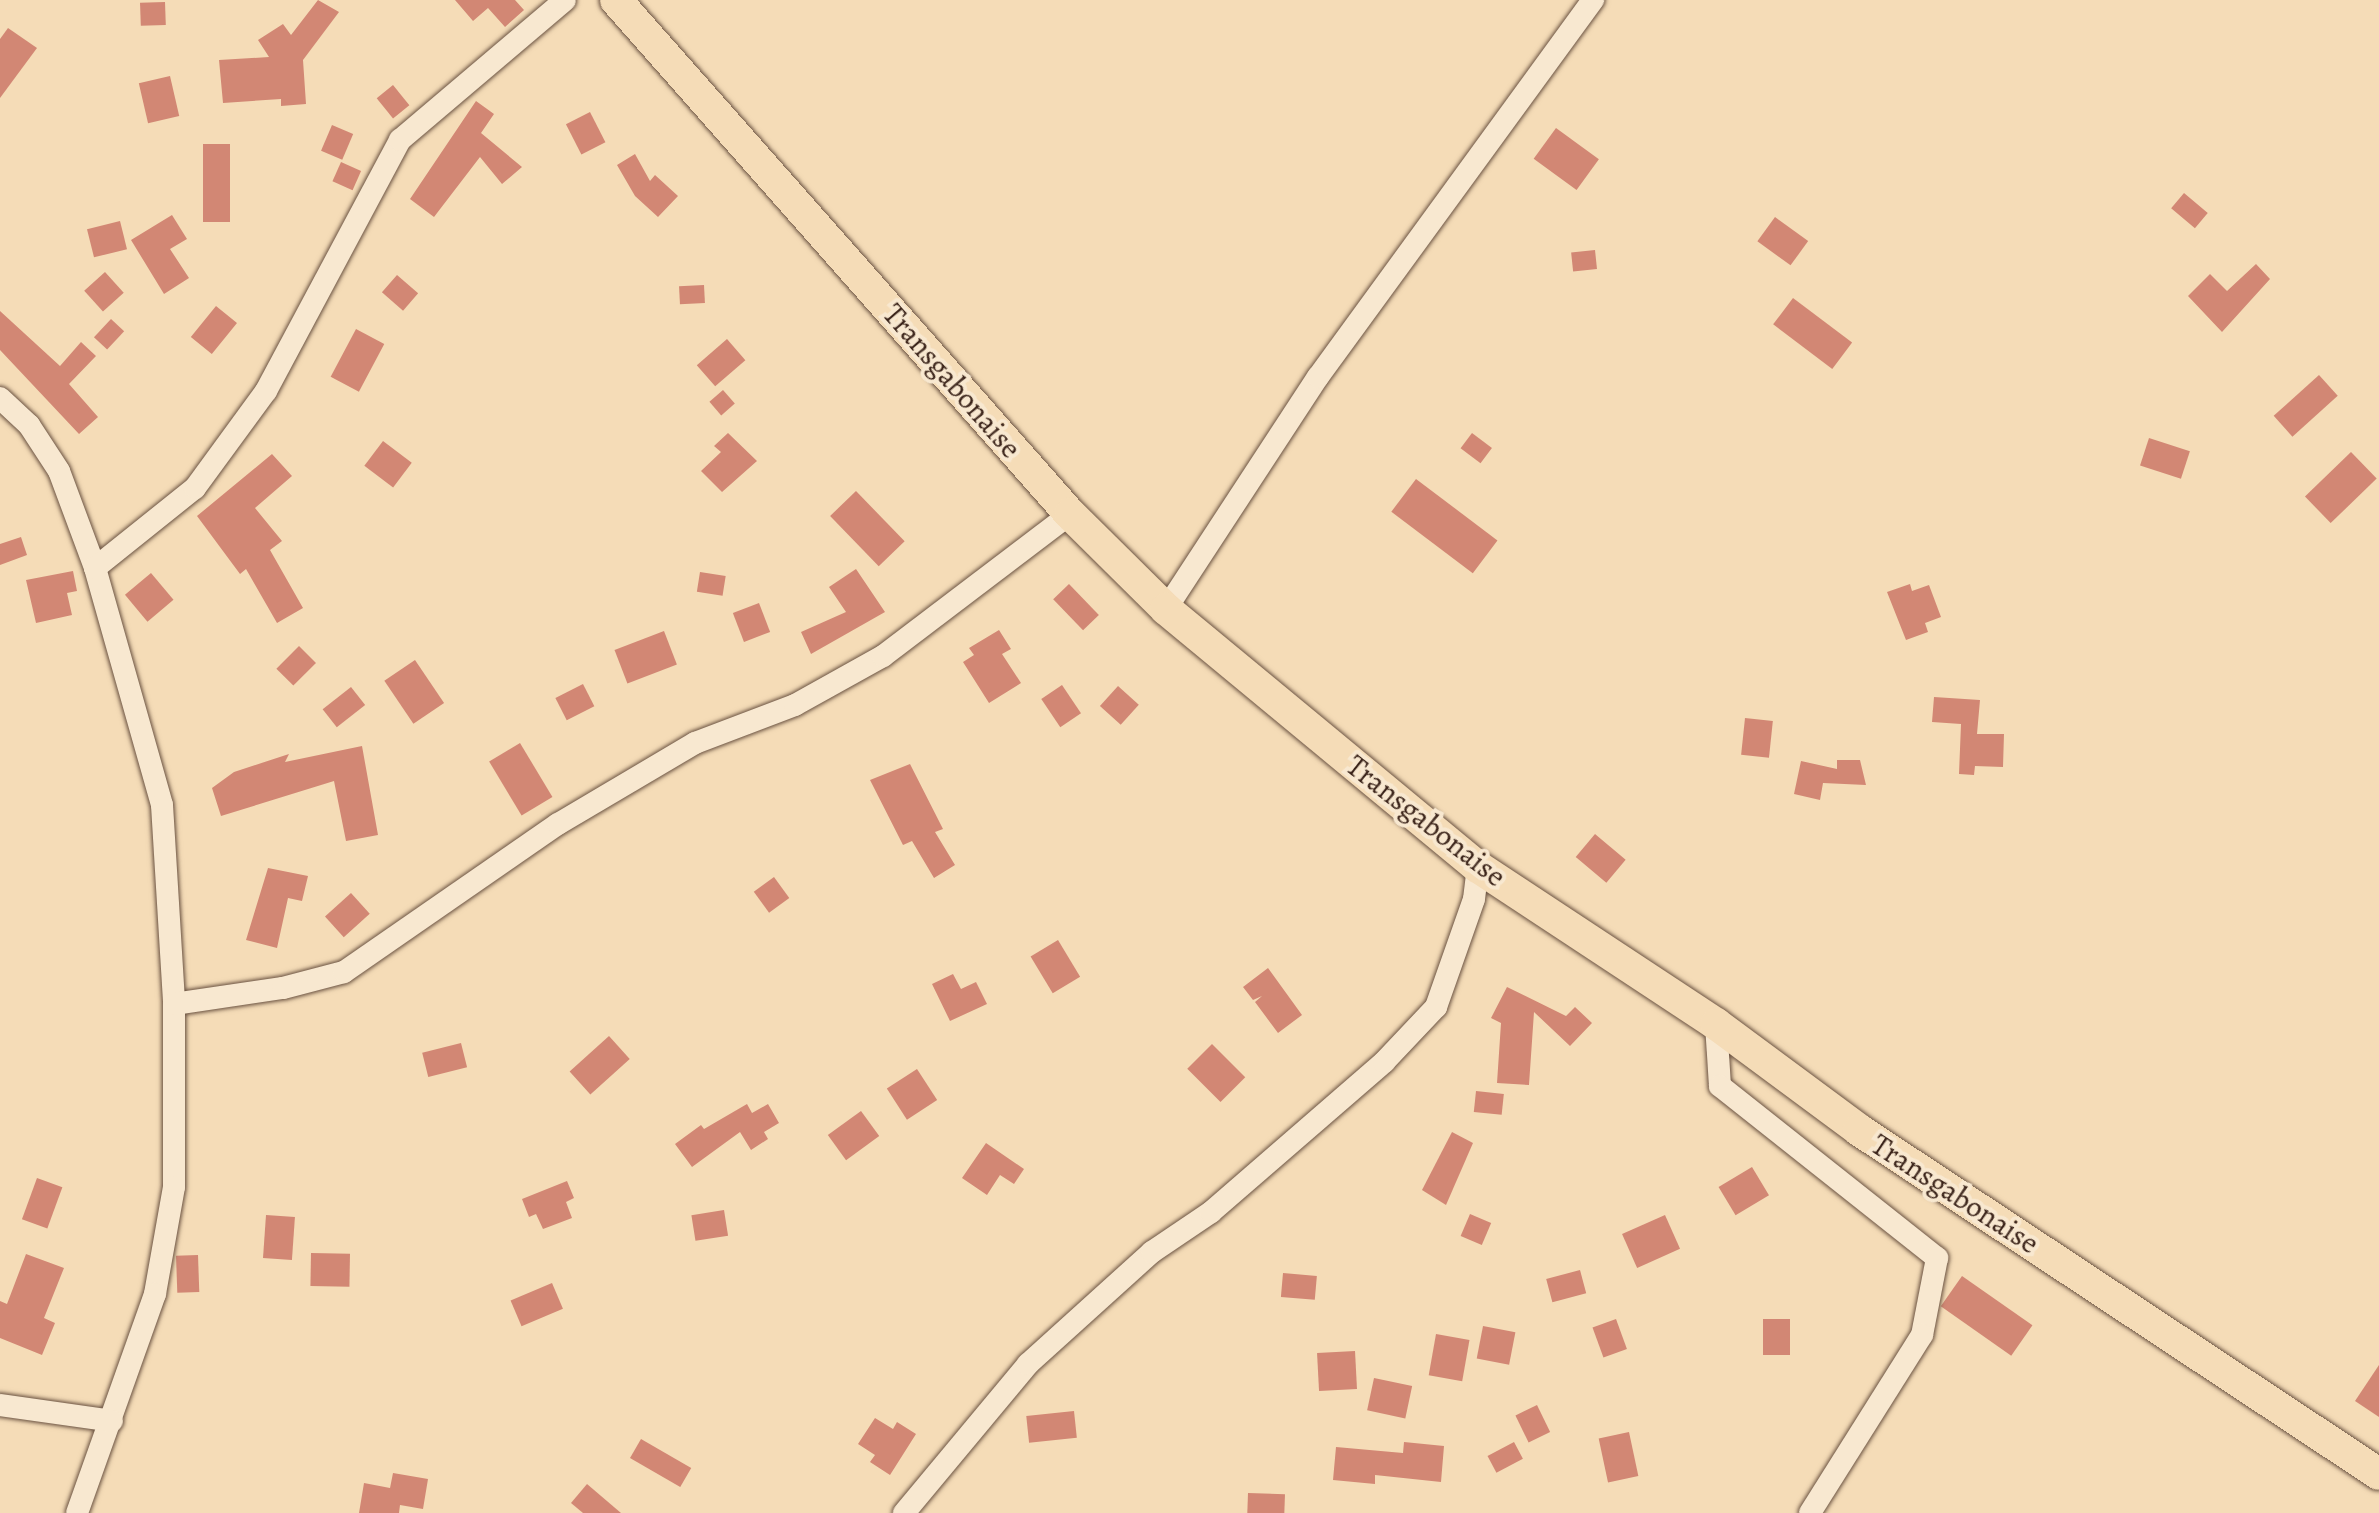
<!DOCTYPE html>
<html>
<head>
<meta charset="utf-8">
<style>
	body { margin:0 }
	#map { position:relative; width:2379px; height:1513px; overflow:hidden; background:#f5dcb7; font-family:Alegreya,serif }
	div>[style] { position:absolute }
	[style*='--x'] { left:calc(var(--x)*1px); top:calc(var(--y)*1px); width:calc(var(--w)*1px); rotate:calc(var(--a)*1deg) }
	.building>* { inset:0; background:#d28774; transform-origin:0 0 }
	.roads { filter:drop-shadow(0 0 2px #6a5241) drop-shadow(0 0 2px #6a5241) }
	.minor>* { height:22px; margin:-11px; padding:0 11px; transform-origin:11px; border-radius:11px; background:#f8e8d0 }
	.highway>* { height:32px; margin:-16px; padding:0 16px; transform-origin:16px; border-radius:16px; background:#f5dcb7 }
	span { translate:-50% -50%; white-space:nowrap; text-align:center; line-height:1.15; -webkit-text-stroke:8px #f8e8d0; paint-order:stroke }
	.street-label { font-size:30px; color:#3b241a }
</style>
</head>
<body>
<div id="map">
	<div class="building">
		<i style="clip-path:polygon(318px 0,339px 12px,303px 60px,306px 104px,281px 106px,281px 99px,223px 103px,219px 60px,269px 57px,258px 40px,283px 24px,291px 35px)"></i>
		<i style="clip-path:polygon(455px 0,515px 0,524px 10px,505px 27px,488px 8px,473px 21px)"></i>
		<i style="left:165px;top:2px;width:23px;height:25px;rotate:88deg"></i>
		<i style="clip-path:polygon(8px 28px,37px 48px,0 98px,0 39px)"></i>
		<i style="left:170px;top:76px;width:41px;height:32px;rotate:77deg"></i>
		<i style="left:393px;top:85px;width:26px;height:21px;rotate:51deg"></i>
		<i style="clip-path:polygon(476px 101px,494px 114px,481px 133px,522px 167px,502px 184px,480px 157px,434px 217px,410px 199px)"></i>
		<i style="left:590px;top:112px;width:34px;height:27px;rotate:63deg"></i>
		<i style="left:332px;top:125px;width:23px;height:28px;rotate:23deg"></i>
		<i style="left:1556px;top:128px;width:53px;height:38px;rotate:36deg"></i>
		<i style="left:203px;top:144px;width:27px;height:78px"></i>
		<i style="clip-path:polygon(635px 154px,650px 181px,655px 175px,678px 196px,658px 217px,635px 196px,617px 165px)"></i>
		<i style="left:341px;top:162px;width:22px;height:21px;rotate:24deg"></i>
		<i style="left:2184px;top:193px;width:31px;height:20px;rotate:40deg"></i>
		<i style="clip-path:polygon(172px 215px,187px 239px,170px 249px,189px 278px,164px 294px,131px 240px)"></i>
		<i style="left:1775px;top:217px;width:41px;height:30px;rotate:36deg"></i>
		<i style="left:120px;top:221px;width:29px;height:34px;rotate:76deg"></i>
		<i style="left:1595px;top:250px;width:19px;height:24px;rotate:84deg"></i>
		<i style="clip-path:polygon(2256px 264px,2270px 279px,2222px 332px,2188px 296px,2210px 274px,2227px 291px)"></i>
		<i style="left:105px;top:272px;width:28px;height:28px;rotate:48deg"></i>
		<i style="left:397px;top:275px;width:28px;height:23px;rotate:41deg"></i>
		<i style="left:704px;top:285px;width:18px;height:25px;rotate:87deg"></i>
		<i style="left:1793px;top:298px;width:74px;height:33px;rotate:37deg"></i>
		<i style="left:216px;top:306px;width:27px;height:40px;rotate:39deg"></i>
		<i style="clip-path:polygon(0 311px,60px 366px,81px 342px,96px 356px,69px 384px,98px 417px,79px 434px,0 350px)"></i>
		<i style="left:111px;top:319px;width:18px;height:25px;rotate:43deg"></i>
		<i style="left:356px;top:329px;width:32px;height:54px;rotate:28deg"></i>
		<i style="left:727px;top:339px;width:28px;height:40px;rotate:49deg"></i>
		<i style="left:2319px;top:375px;width:28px;height:61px;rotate:48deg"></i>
		<i style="left:723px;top:390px;width:18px;height:18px;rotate:49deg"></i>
		<i style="clip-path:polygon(728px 433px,757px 461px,722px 492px,701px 471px,721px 452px,714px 446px)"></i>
		<i style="left:1472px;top:433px;width:25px;height:19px;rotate:37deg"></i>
		<i style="left:2149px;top:438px;width:43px;height:29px;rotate:18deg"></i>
		<i style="left:383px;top:441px;width:36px;height:31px;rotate:37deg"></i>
		<i style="left:2351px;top:452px;width:37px;height:64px;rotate:46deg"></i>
		<i style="clip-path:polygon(272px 454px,292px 476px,255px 508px,282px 541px,270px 550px,303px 608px,277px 623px,246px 569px,240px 574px,197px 516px)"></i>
		<i style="left:1416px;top:479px;width:102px;height:41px;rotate:37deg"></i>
		<i style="left:856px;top:491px;width:70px;height:36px;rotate:46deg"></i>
		<i style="clip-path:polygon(21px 537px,27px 555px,0 565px,0 544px)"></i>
		<i style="clip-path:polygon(856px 569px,885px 612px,811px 654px,801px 632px,846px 612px,829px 587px)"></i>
		<i style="clip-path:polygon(73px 571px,77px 591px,67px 593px,72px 615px,36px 623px,26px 580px)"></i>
		<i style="left:700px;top:572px;width:26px;height:20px;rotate:9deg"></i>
		<i style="left:151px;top:573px;width:35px;height:34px;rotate:50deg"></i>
		<i style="left:1069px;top:584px;width:43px;height:22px;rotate:46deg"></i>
		<i style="clip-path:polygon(1910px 584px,1912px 591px,1929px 585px,1941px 617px,1925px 623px,1928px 632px,1906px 640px,1887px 592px)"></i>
		<i style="left:759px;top:603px;width:31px;height:28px;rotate:69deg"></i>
		<i style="clip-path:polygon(999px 630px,1011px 649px,1002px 654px,1021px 683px,989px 703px,963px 662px,974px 655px,969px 648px)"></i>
		<i style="left:664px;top:631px;width:36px;height:53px;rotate:69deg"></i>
		<i style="left:299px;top:646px;width:24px;height:32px;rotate:45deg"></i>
		<i style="left:415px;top:660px;width:52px;height:37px;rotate:56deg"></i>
		<i style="left:583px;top:684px;width:25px;height:31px;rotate:63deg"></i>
		<i style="left:1062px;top:685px;width:34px;height:25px;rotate:56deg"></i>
		<i style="left:1118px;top:686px;width:28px;height:27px;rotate:42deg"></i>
		<i style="left:351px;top:687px;width:23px;height:36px;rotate:52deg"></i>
		<i style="clip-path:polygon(1934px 697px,1980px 700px,1977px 734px,2004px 734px,2003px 767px,1975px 766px,1974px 775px,1959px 774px,1961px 724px,1932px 722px)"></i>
		<i style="left:1745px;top:718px;width:28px;height:37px;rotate:6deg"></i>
		<i style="left:520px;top:743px;width:63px;height:36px;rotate:59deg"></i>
		<i style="clip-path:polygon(362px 746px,378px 835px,346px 841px,334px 781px,221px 816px,212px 788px,234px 772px,289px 754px,285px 762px)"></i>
		<i style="clip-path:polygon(1837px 760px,1860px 760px,1866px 785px,1823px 783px,1820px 800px,1794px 794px,1801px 761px,1837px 769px)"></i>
		<i style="clip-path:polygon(910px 764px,943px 829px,935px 832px,955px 865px,934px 878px,912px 841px,903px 845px,870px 780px)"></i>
		<i style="left:1595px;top:834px;width:40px;height:30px;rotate:40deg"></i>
		<i style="clip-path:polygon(268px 868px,308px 876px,302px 901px,288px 898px,277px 948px,246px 940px)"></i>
		<i style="left:774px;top:877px;width:26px;height:25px;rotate:54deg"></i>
		<i style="left:351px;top:893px;width:28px;height:35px;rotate:48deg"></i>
		<i style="left:1058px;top:940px;width:43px;height:32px;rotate:59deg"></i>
		<i style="clip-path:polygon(1268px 968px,1302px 1015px,1278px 1033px,1255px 1002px,1262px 996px,1253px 1000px,1243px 987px)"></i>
		<i style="clip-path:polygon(953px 974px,961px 989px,976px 982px,987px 1004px,950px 1021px,932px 984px)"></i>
		<i style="clip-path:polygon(1507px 987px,1566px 1016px,1575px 1007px,1592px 1023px,1570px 1046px,1534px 1012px,1529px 1085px,1497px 1083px,1501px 1023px,1491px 1018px)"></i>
		<i style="left:609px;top:1036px;width:31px;height:53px;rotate:48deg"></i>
		<i style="left:461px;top:1043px;width:25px;height:40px;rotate:76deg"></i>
		<i style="left:1212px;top:1044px;width:47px;height:35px;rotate:45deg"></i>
		<i style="left:917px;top:1069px;width:37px;height:36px;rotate:57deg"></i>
		<i style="left:1476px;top:1091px;width:28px;height:21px;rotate:6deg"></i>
		<i style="clip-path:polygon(747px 1104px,752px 1113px,768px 1104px,779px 1123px,764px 1132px,768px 1139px,751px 1150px,740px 1132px,692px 1167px,675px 1144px,701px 1125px,704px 1129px)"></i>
		<i style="left:861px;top:1111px;width:31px;height:41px;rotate:54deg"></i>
		<i style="clip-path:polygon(1452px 1132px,1473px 1143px,1446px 1205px,1422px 1190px)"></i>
		<i style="clip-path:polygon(986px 1143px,1024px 1169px,1014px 1184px,1000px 1175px,987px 1195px,962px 1178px)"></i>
		<i style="left:1752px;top:1167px;width:33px;height:39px;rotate:59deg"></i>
		<i style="left:37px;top:1178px;width:27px;height:44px;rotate:20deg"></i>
		<i style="clip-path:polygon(567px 1181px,574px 1198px,566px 1202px,572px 1218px,543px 1229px,536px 1214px,529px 1217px,522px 1199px)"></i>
		<i style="left:724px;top:1210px;width:26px;height:33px;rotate:81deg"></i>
		<i style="left:1470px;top:1214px;width:23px;height:24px;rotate:23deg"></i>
		<i style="left:266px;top:1215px;width:29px;height:43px;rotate:4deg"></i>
		<i style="left:1665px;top:1215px;width:37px;height:47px;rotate:66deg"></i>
		<i style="left:311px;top:1253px;width:39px;height:33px;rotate:1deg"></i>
		<i style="clip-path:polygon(26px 1254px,64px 1268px,44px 1318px,55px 1323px,42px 1355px,0 1338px,0 1301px,7px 1304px)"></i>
		<i style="left:198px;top:1255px;width:37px;height:22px;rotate:88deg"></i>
		<i style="left:1580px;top:1270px;width:24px;height:35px;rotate:75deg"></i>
		<i style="left:1283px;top:1273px;width:34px;height:24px;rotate:5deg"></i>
		<i style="left:1962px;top:1276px;width:86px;height:37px;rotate:35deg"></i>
		<i style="left:552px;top:1283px;width:28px;height:45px;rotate:67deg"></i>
		<i style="left:1616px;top:1319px;width:32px;height:25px;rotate:70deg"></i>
		<i style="left:1763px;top:1319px;width:27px;height:36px"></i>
		<i style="left:1483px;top:1326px;width:33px;height:33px;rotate:11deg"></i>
		<i style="left:1436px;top:1334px;width:34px;height:42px;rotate:10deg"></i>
		<i style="left:1355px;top:1351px;width:38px;height:38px;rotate:87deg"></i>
		<i style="clip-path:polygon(2379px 1365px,2379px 1417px,2355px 1401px)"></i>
		<i style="left:1374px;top:1378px;width:39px;height:33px;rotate:12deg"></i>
		<i style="left:1537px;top:1405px;width:30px;height:24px;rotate:64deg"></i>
		<i style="left:1074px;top:1411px;width:27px;height:48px;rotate:84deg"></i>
		<i style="clip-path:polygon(875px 1418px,893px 1429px,897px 1422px,916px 1434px,890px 1475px,870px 1462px,875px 1455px,858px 1444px)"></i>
		<i style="left:1629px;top:1432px;width:45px;height:31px;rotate:78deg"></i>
		<i style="left:641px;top:1439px;width:58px;height:22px;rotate:30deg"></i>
		<i style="clip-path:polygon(1404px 1442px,1444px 1446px,1441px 1482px,1375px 1475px,1375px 1484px,1333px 1480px,1336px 1447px,1403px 1453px)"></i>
		<i style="left:1514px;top:1442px;width:19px;height:30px;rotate:62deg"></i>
		<i style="clip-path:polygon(393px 1473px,428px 1479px,423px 1509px,400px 1505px,399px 1513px,359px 1513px,364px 1483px,390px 1488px)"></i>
		<i style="clip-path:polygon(587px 1484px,621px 1513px,583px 1513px,571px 1503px)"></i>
		<i style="left:1248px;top:1493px;width:37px;height:20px;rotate:2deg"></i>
	</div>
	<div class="roads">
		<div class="minor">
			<i style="--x:0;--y:398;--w:40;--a:43"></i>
			<i style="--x:29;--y:425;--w:55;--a:56.9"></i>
			<i style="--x:59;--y:471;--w:103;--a:69.6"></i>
			<i style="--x:95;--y:568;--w:246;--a:74.2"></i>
			<i style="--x:162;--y:805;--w:199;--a:86.5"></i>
			<i style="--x:174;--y:1004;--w:183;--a:90"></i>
			<i style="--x:174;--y:1187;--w:109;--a:100.1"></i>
			<i style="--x:155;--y:1294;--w:232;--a:109.6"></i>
			<i style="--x:95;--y:568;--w:128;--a:-38.7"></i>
			<i style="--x:195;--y:488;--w:120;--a:-53.8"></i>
			<i style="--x:266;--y:391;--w:285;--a:-61.9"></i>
			<i style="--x:400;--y:140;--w:216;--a:-40.3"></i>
			<i style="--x:1166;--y:609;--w:277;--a:-56.8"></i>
			<i style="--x:1318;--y:377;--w:467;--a:-53.9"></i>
			<i style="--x:174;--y:1004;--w:110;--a:-8.4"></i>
			<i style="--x:283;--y:988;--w:63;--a:-14.7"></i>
			<i style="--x:344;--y:972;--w:260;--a:-34.7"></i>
			<i style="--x:558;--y:824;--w:159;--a:-30.6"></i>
			<i style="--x:695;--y:743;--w:107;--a:-20.8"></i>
			<i style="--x:795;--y:705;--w:101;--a:-29.1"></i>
			<i style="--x:883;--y:656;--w:235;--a:-37.2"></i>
			<i style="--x:1716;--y:1024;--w:62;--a:86.3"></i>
			<i style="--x:1720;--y:1086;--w:277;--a:38.4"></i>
			<i style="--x:1937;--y:1258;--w:78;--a:101"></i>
			<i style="--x:1922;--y:1335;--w:210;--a:122.2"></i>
			<i style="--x:0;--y:1405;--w:113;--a:8.1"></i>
			<i style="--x:904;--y:1513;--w:194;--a:-50.2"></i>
			<i style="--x:1028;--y:1364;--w:167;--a:-42.1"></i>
			<i style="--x:1152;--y:1252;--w:71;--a:-34.1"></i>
			<i style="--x:1211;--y:1212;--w:229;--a:-40.9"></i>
			<i style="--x:1384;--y:1062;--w:76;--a:-46.6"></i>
			<i style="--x:1436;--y:1007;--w:114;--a:-70.6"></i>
			<i style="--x:1474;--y:899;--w:32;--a:-83"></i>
		</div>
		<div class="highway">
			<i style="--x:616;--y:0;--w:686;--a:48.55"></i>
			<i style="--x:1070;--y:514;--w:135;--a:44.7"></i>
			<i style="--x:1166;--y:609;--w:405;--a:39.6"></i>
			<i style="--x:1478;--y:867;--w:285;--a:33.4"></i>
			<i style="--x:1716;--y:1024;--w:178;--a:36.5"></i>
			<i style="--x:1859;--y:1130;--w:623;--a:33.49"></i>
		</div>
	</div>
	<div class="street-label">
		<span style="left:952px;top:381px;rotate:49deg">Transgabonaise</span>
		<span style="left:1426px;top:821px;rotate:38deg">Transgabonaise</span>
		<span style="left:1955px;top:1194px;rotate:33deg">Transgabonaise</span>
	</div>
</div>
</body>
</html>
